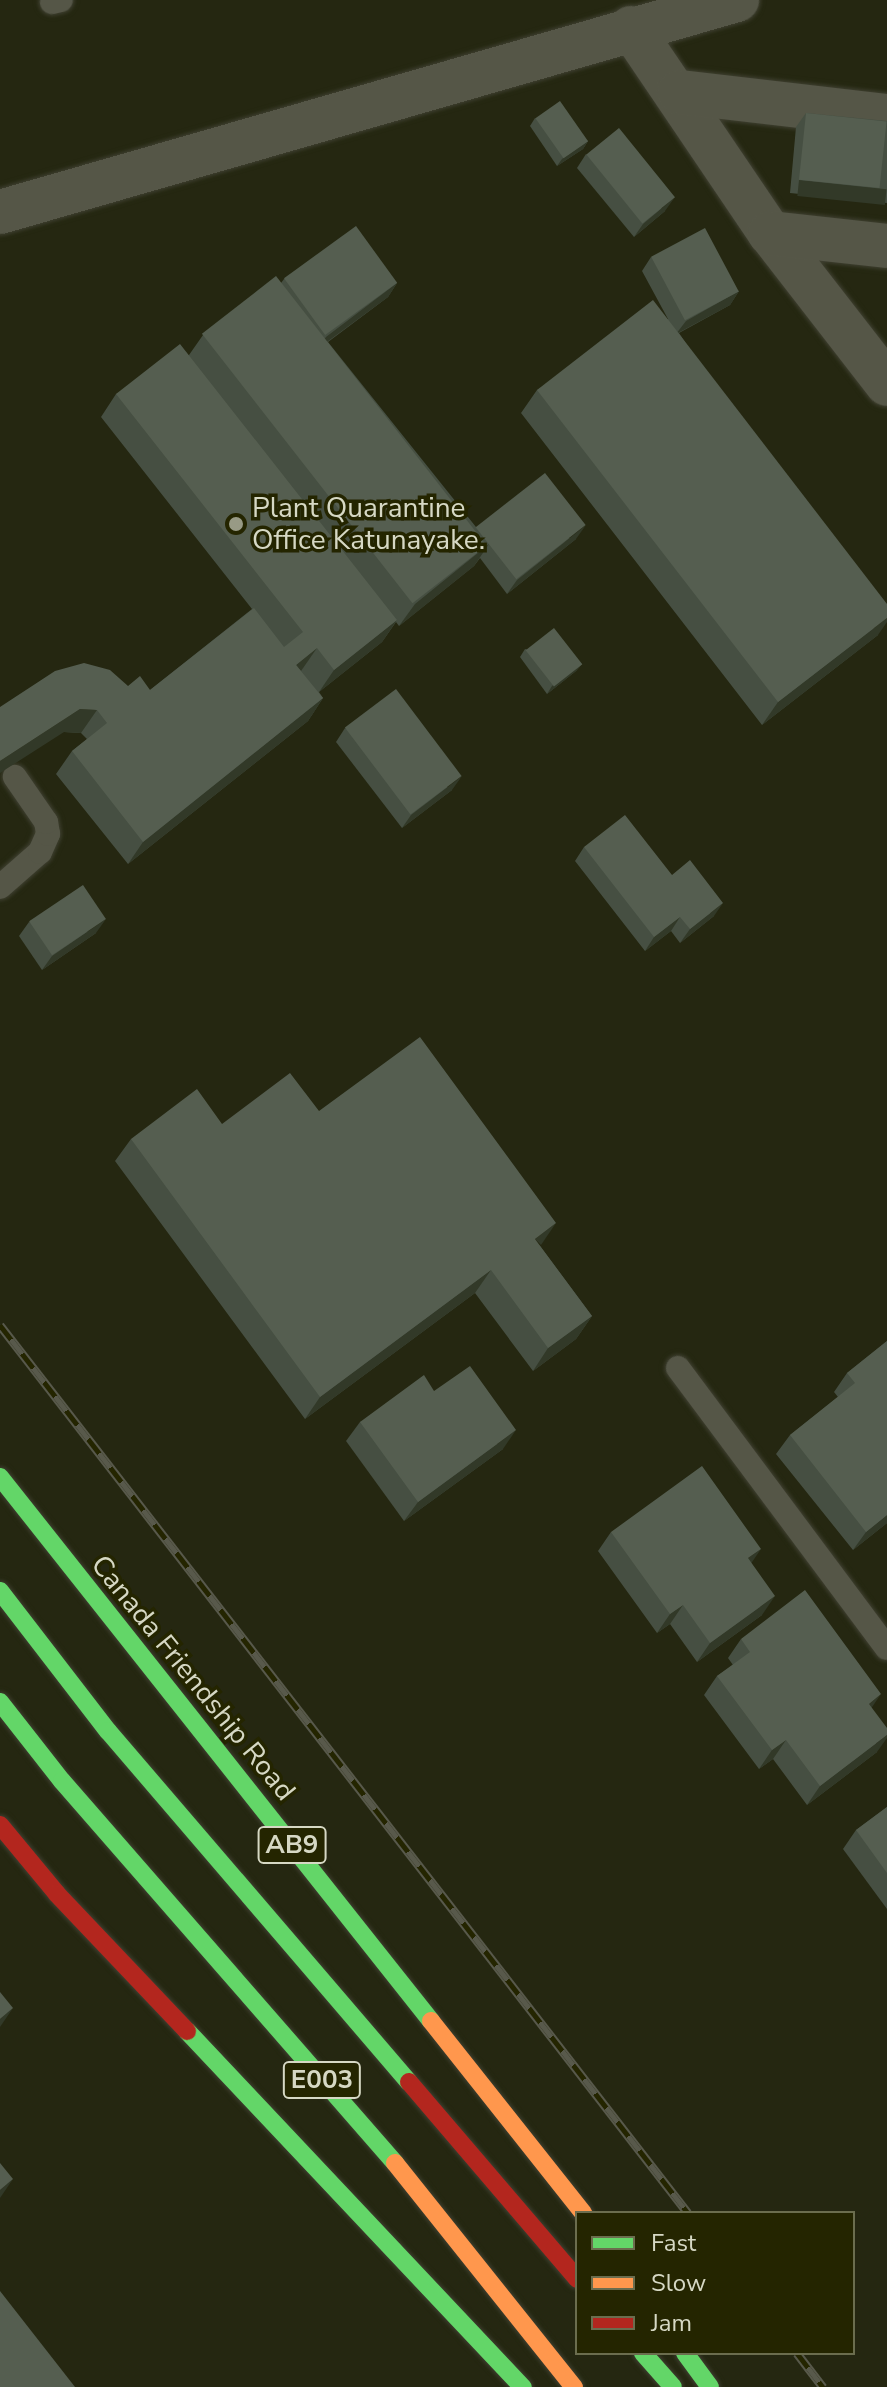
<!DOCTYPE html>
<html>
<head>
<meta charset="utf-8">
<style>
	body { margin:0 }
	#map { position:relative; width:887px; height:2387px; overflow:hidden; background:#252711; font-family:"Nunito Sans",sans-serif }
	div>[style] { position:absolute }
	[style*='--x'] { left:calc(var(--x)*1px); top:calc(var(--y)*1px); width:calc(var(--w)*1px); rotate:calc(var(--a)*1deg) }
	.roads { filter:drop-shadow(0 0 2px #3f4031) drop-shadow(0 0 2px #3f4031) }
	.lane>* { height:24px; margin:-12px; padding:0 12px; transform-origin:12px; border-radius:12px; background:#555647 }
	.street>* { height:44px; margin:-22px; padding:0 22px; transform-origin:22px; border-radius:22px; background:#555647 }
	.fast>* { height:18px; margin:-9px; padding:0 9px; transform-origin:9px; border-radius:9px; background:#63d668 }
	.slow>* { height:18px; margin:-9px; padding:0 9px; transform-origin:9px; border-radius:9px; background:#ff974d }
	.jam>* { height:18px; margin:-9px; padding:0 9px; transform-origin:9px; border-radius:9px; background:#b3261e }
	.rail>* { height:9px; margin-top:-4.5px; transform-origin:0; background:repeating-linear-gradient(90deg,#242500 0 18px,#58594b 0 36px); box-sizing:border-box; border-block:2px solid #58594b }
	.wall>* { inset:0; background:#464f42 }
	.shaded-wall>* { inset:0; background:#323928; transform-origin:0 0 }
	.building>* { inset:0; background:#555e50; transform-origin:0 0 }
	.dots>* { width:22px; height:22px; translate:-50% -50%; box-sizing:border-box; border:4px solid #242500; border-radius:50% }
	span { translate:-50% -50%; white-space:nowrap; text-align:center; line-height:1.15; -webkit-text-stroke:7px #242500; paint-order:stroke }
	.shield-label span { padding:2px 6px; background:#242500; border:2px solid; border-radius:6px; -webkit-text-stroke-width:0 }
	.shield-label { font-size:26px; color:#d6d8c4; font-weight:700 }
	.poi-label { font-size:28px; color:#d6d8c4 }
	.left { translate:0 -50%; text-align:left }
	.street-label { font-size:28px; color:#d6d8c4 }
	.legend { position:absolute; left:575px; top:2211px; width:280px; height:144px; box-sizing:border-box; background:#242500; border:2px solid #6b6d4e; margin:0; padding:10px 14px; list-style:none; font-size:24px; color:#d6d8c4 }
	.legend li { display:flex; align-items:center; gap:16px; height:40px }
	.legend b { width:40px; border:2px solid #6b6d4e }
</style>
</head>
<body>
<div id="map">
	<div class="roads">
		<div class="lane">
			<i style="--x:52;--y:2;--w:9;--a:-13"></i>
			<i style="--x:0;--y:887;--w:53;--a:-41.2"></i>
			<i style="--x:40;--y:852;--w:20;--a:-66"></i>
			<i style="--x:48;--y:834;--w:12;--a:-99"></i>
			<i style="--x:46;--y:822;--w:55;--a:-124.6"></i>
			<i style="--x:678;--y:1368;--w:349;--a:53.3"></i>
		</div>
		<div class="street">
			<i style="--x:631;--y:28;--w:248;--a:55.9"></i>
			<i style="--x:770;--y:233;--w:191;--a:52.2"></i>
			<i style="--x:679;--y:92;--w:209;--a:6.6"></i>
			<i style="--x:0;--y:212;--w:767;--a:-16.05"></i>
			<i style="--x:770;--y:233;--w:118;--a:6.3"></i>
		</div>
		<div class="fast">
			<i style="--x:0;--y:1477;--w:694;--a:51.61"></i>
			<i style="--x:0;--y:1591;--w:177;--a:52.4"></i>
			<i style="--x:108;--y:1731;--w:462;--a:49.4"></i>
			<i style="--x:0;--y:1702;--w:100;--a:51.9"></i>
			<i style="--x:62;--y:1781;--w:507;--a:48.92"></i>
			<i style="--x:187;--y:2031;--w:490;--a:46.7"></i>
			<i style="--x:643;--y:2353;--w:45;--a:48.6"></i>
			<i style="--x:685;--y:2353;--w:42;--a:53.7"></i>
		</div>
		<div class="slow">
			<i style="--x:431;--y:2021;--w:245;--a:51.6"></i>
			<i style="--x:395;--y:2163;--w:287;--a:51.4"></i>
		</div>
		<div class="jam">
			<i style="--x:0;--y:1825;--w:89;--a:50.4"></i>
			<i style="--x:57;--y:1894;--w:189;--a:46.5"></i>
			<i style="--x:409;--y:2082;--w:259;--a:49.5"></i>
		</div>
	</div>
	<div class="rail">
		<i style="--x:0;--y:1325;--w:1123;--a:52.23"></i>
		<i style="--x:797;--y:2353;--w:43;--a:52.6"></i>
	</div>
	<div class="wall">
		<i style="clip-path:polygon(806px 113px,887px 121px,887px 203px,790px 193px,796px 127px)"></i>
		<i style="clip-path:polygon(535px 118px,588px 141px,583px 149px,557px 166px,530px 126px)"></i>
		<i style="clip-path:polygon(586px 154px,665px 211px,634px 237px,577px 168px)"></i>
		<i style="clip-path:polygon(651px 257px,739px 291px,730px 305px,679px 333px,878px 635px,762px 725px,521px 413px,537px 390px,668px 319px,642px 271px)"></i>
		<i style="clip-path:polygon(284px 279px,397px 283px,388px 297px,328px 342px,476px 527px,576px 539px,507px 594px,480px 558px,474px 566px,399px 626px,396px 622px,382px 642px,319px 692px,323px 698px,308px 721px,128px 864px,56px 774px,72px 751px,87px 739px,81px 733px,64px 732px,128px 686px,150px 690px,252px 609px,101px 417px,116px 394px,189px 355px,203px 335px,281px 283px)"></i>
		<i style="clip-path:polygon(525px 649px,582px 664px,576px 671px,547px 694px,520px 657px)"></i>
		<i style="clip-path:polygon(345px 728px,452px 790px,402px 828px,336px 742px)"></i>
		<i style="clip-path:polygon(584px 847px,672px 875px,714px 916px,680px 943px,671px 931px,645px 951px,575px 861px)"></i>
		<i style="clip-path:polygon(29px 922px,96px 933px,42px 970px,19px 936px)"></i>
		<i style="clip-path:polygon(319px 1111px,540px 1246px,592px 1316px,576px 1339px,533px 1371px,475px 1293px,305px 1419px,115px 1161px,131px 1139px,222px 1124px)"></i>
		<i style="clip-path:polygon(887px 1341px,887px 1523px,853px 1550px,776px 1454px,790px 1435px,838px 1397px,834px 1392px,847px 1373px)"></i>
		<i style="clip-path:polygon(434px 1391px,503px 1449px,404px 1521px,346px 1441px,360px 1422px)"></i>
		<i style="clip-path:polygon(611px 1532px,751px 1563px,762px 1615px,697px 1662px,670px 1624px,657px 1633px,598px 1551px)"></i>
		<i style="clip-path:polygon(741px 1639px,872px 1708px,877px 1752px,807px 1805px,773px 1759px,759px 1769px,704px 1695px,717px 1676px,733px 1665px,728px 1658px)"></i>
		<i style="clip-path:polygon(887px 1807px,887px 1909px,843px 1849px,856px 1830px)"></i>
	</div>
	<div class="shaded-wall">
		<i style="clip-path:polygon(588px 141px,583px 149px,557px 166px,562px 159px)"></i>
		<i style="left:799px;top:180px;width:88px;height:16px;rotate:6deg"></i>
		<i style="clip-path:polygon(675px 197px,665px 211px,634px 237px,643px 224px)"></i>
		<i style="clip-path:polygon(397px 283px,388px 297px,316px 350px,326px 337px)"></i>
		<i style="clip-path:polygon(739px 291px,730px 305px,676px 334px,686px 321px)"></i>
		<i style="clip-path:polygon(586px 525px,576px 539px,507px 594px,517px 580px)"></i>
		<i style="clip-path:polygon(489px 544px,474px 566px,399px 626px,415px 604px)"></i>
		<i style="clip-path:polygon(887px 618px,887px 622px,878px 635px,762px 725px,778px 702px)"></i>
		<i style="clip-path:polygon(397px 620px,382px 642px,319px 692px,334px 670px)"></i>
		<i style="clip-path:polygon(317px 648px,301px 671px,296px 665px)"></i>
		<i style="clip-path:polygon(582px 664px,576px 671px,547px 694px,552px 686px)"></i>
		<i style="clip-path:polygon(323px 698px,308px 721px,128px 864px,143px 842px)"></i>
		<i style="clip-path:polygon(80px 709px,97px 710px,81px 733px,64px 732px,0 773px,0 761px)"></i>
		<i style="clip-path:polygon(462px 776px,452px 790px,402px 828px,411px 815px)"></i>
		<i style="clip-path:polygon(723px 903px,714px 916px,680px 943px,690px 929px)"></i>
		<i style="clip-path:polygon(680px 917px,671px 931px,645px 951px,654px 937px)"></i>
		<i style="clip-path:polygon(106px 919px,96px 933px,42px 970px,52px 956px)"></i>
		<i style="clip-path:polygon(556px 1223px,541px 1245px,535px 1239px)"></i>
		<i style="clip-path:polygon(491px 1270px,475px 1293px,305px 1419px,320px 1397px)"></i>
		<i style="clip-path:polygon(592px 1316px,576px 1339px,533px 1371px,548px 1348px)"></i>
		<i style="clip-path:polygon(516px 1430px,503px 1449px,404px 1521px,418px 1502px)"></i>
		<i style="clip-path:polygon(887px 1515px,887px 1523px,853px 1550px,866px 1532px)"></i>
		<i style="clip-path:polygon(761px 1549px,748px 1568px,748px 1558px)"></i>
		<i style="clip-path:polygon(775px 1596px,762px 1615px,697px 1662px,710px 1643px)"></i>
		<i style="clip-path:polygon(683px 1605px,670px 1624px,657px 1633px,670px 1614px)"></i>
		<i style="clip-path:polygon(881px 1694px,868px 1713px,869px 1704px)"></i>
		<i style="clip-path:polygon(887px 1735px,887px 1738px,877px 1752px,807px 1805px,820px 1786px)"></i>
		<i style="clip-path:polygon(786px 1740px,773px 1759px,759px 1769px,772px 1750px)"></i>
		<i style="clip-path:polygon(13px 2008px,0 2027px,0 2019px)"></i>
		<i style="clip-path:polygon(13px 2179px,0 2198px,0 2190px)"></i>
	</div>
	<div class="building">
		<i style="left:560px;top:101px;width:49px;height:30px;rotate:55deg"></i>
		<i style="left:806px;top:113px;width:81px;height:67px;rotate:6deg"></i>
		<i style="left:619px;top:128px;width:89px;height:42px;rotate:51deg"></i>
		<i style="left:356px;top:226px;width:70px;height:89px;rotate:54deg"></i>
		<i style="left:705px;top:228px;width:72px;height:61px;rotate:62deg"></i>
		<i style="left:276px;top:276px;width:342px;height:94px;rotate:52deg"></i>
		<i style="clip-path:polygon(653px 300px,887px 604px,887px 618px,778px 702px,537px 390px)"></i>
		<i style="clip-path:polygon(180px 344px,397px 620px,334px 670px,317px 648px,296px 665px,323px 698px,143px 842px,72px 751px,107px 723px,97px 710px,80px 709px,0 761px,0 707px,55px 671px,84px 663px,110px 670px,128px 686px,140px 676px,150px 690px,254px 608px,284px 647px,303px 632px,116px 394px)"></i>
		<i style="left:545px;top:473px;width:66px;height:88px;rotate:52deg"></i>
		<i style="left:554px;top:628px;width:46px;height:36px;rotate:52deg"></i>
		<i style="left:396px;top:689px;width:109px;height:64px;rotate:53deg"></i>
		<i style="clip-path:polygon(625px 815px,672px 875px,690px 860px,723px 903px,690px 929px,680px 917px,654px 937px,584px 847px)"></i>
		<i style="left:83px;top:885px;width:41px;height:65px;rotate:56deg"></i>
		<i style="clip-path:polygon(420px 1037px,556px 1223px,535px 1239px,592px 1316px,548px 1348px,491px 1270px,320px 1397px,131px 1139px,197px 1089px,222px 1124px,290px 1073px,319px 1111px)"></i>
		<i style="clip-path:polygon(887px 1341px,887px 1515px,866px 1532px,790px 1435px,855px 1383px,847px 1373px)"></i>
		<i style="clip-path:polygon(470px 1366px,516px 1430px,418px 1502px,360px 1422px,424px 1375px,434px 1391px)"></i>
		<i style="clip-path:polygon(702px 1466px,761px 1549px,748px 1558px,775px 1596px,710px 1643px,683px 1605px,670px 1614px,611px 1532px)"></i>
		<i style="clip-path:polygon(805px 1590px,881px 1694px,869px 1704px,887px 1728px,887px 1735px,820px 1786px,786px 1740px,772px 1750px,717px 1676px,750px 1652px,741px 1639px)"></i>
		<i style="clip-path:polygon(887px 1807px,887px 1873px,856px 1830px)"></i>
		<i style="clip-path:polygon(0 1992px,13px 2008px,0 2019px)"></i>
		<i style="clip-path:polygon(0 2163px,13px 2179px,0 2190px)"></i>
		<i style="clip-path:polygon(0 2291px,75px 2387px,0 2387px)"></i>
	</div>
	<div class="dots">
		<i style="left:236px;top:524px;background:#989a85"></i>
	</div>
	<div class="shield-label">
		<span style="left:292px;top:1845px">AB9</span>
		<span style="left:322px;top:2080px">E003</span>
	</div>
	<div class="poi-label">
		<span class="left" style="left:252px;top:524px">Plant Quarantine<br>Office Katunayake.</span>
	</div>
	<div class="street-label">
		<span style="left:193px;top:1678px;rotate:51deg">Canada Friendship Road</span>
	</div>
	<ul class="legend">
	<li><b style="height:10px;background:#63d668"></b>Fast</li>
	<li><b style="height:10px;background:#ff974d"></b>Slow</li>
	<li><b style="height:10px;background:#b3261e"></b>Jam</li>
	</ul>
</div>
</body>
</html>
